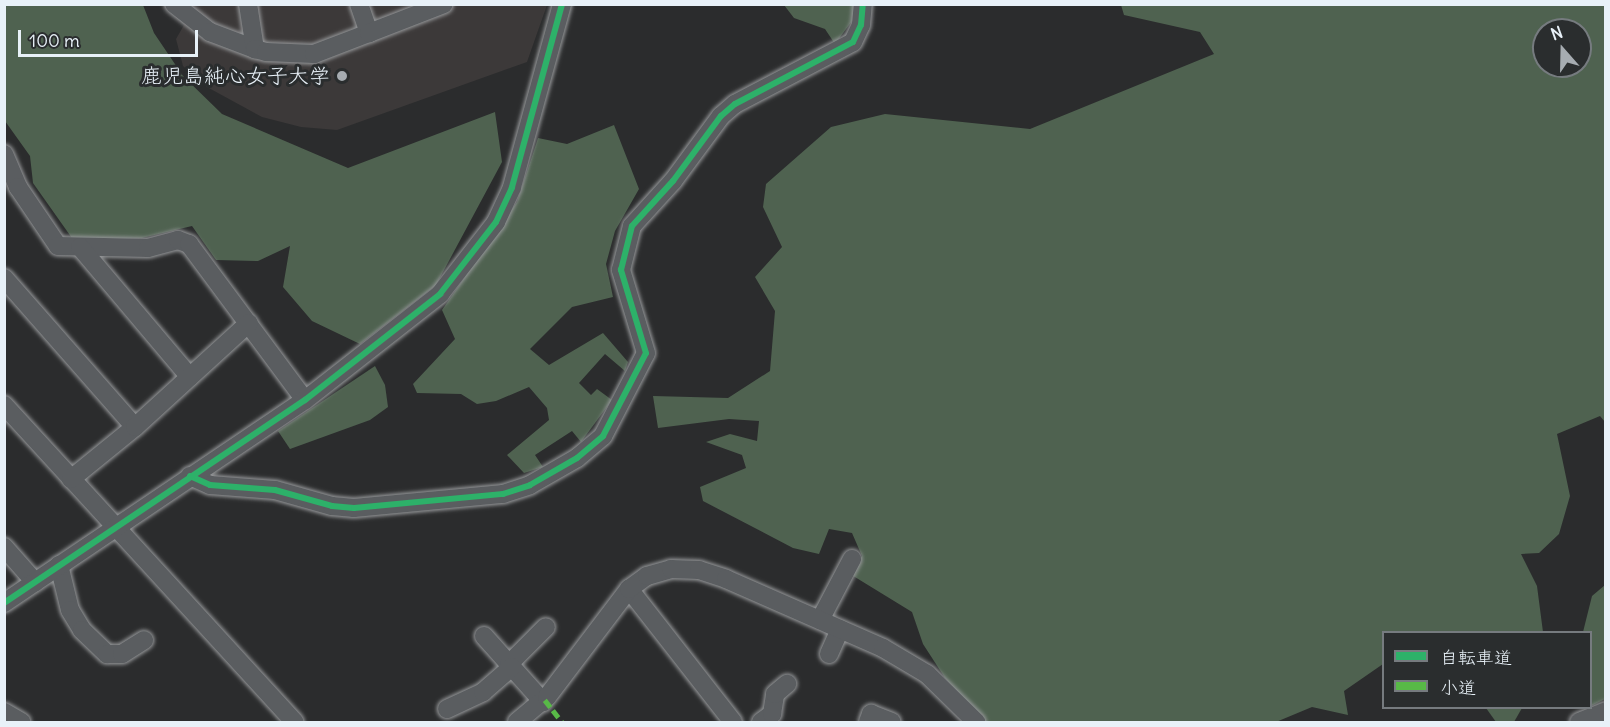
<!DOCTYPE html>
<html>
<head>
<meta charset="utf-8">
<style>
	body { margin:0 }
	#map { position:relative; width:1610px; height:727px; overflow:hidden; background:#2b2c2d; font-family:Delius,"Klee One",sans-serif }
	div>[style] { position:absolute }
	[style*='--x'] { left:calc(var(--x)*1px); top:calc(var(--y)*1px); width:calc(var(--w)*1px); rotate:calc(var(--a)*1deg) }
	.built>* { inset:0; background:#3c3939 }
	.green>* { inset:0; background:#4f6250 }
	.roads { filter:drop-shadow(0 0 2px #96989a) drop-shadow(0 0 2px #96989a) }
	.minor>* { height:18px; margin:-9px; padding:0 9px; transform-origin:9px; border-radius:9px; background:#5a5d60 }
	.quiet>* { height:4.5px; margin-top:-2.25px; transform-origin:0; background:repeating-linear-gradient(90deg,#58b947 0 9px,transparent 0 13.5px) }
	.cycleway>* { height:6px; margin:-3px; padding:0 3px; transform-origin:3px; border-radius:3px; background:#2db169 }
	.dots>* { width:16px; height:16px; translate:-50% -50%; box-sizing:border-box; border:3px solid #2a2d2e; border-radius:50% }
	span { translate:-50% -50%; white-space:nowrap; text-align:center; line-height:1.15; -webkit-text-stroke:6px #2a2d2e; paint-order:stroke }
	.poi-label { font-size:21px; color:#e8f1f8 }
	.right { translate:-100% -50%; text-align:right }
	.frame { position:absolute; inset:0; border:6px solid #e8f1f8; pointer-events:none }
	.legend { position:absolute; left:1382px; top:631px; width:210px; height:78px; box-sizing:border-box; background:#2a2d2e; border:2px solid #767b7f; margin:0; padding:8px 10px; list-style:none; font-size:18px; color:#e8f1f8 }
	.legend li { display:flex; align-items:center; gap:12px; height:30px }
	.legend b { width:30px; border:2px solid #767b7f }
	.north { position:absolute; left:1532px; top:18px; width:60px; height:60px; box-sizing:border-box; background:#2a2d2e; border:2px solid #767b7f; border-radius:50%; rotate:340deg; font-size:16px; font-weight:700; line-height:24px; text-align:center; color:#e8f1f8 }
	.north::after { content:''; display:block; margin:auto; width:21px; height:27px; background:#a6acb1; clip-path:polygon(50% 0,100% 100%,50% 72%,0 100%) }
	.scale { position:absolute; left:18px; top:30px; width:180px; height:27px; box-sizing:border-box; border:3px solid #e8f1f8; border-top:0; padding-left:8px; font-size:18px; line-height:21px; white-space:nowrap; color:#e8f1f8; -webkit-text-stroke:4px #2a2d2e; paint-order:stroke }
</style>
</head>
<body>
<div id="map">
	<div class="built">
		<i style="clip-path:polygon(163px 5px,547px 5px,527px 62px,337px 130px,301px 127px,262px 117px,207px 87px,183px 66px,176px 39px,184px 25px)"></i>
	</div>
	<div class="green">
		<i style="clip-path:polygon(4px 5px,143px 5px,154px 33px,183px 76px,222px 114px,348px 168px,495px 112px,502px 162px,436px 285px,360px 344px,312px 321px,283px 287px,290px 246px,258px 261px,216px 260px,192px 226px,142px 238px,74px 241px,33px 183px,30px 156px,5px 121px)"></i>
		<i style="clip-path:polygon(784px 5px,855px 5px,852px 21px,835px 44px,825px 29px,794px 18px)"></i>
		<i style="clip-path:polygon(evenodd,1121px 5px,1605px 5px,1605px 422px,1600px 416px,1557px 434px,1570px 496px,1559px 534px,1539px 553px,1521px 554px,1537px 586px,1543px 632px,1384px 632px,1383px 664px,1344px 691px,1348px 715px,1312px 707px,1276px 722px,985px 722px,945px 678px,923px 644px,912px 612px,850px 574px,862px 556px,852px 533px,829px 529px,819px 554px,793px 548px,703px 501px,700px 487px,746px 468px,742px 455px,706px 442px,730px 434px,757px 441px,759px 421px,729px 419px,658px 428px,653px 396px,728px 398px,770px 371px,775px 311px,755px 277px,782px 247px,763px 207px,766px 184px,831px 127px,885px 114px,1030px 129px,1214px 54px,1200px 32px,1124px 15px,1121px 5px,1544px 30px,1580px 30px,1580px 66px,1544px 66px,1544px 30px)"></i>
		<i style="clip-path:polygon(614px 125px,639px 189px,615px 231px,606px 264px,613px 297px,572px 307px,530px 349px,549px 365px,603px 333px,628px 362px,625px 371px,605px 354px,579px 383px,591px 395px,597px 389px,612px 400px,581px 442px,572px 431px,535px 455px,543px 467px,524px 473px,507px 455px,549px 420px,547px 408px,529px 387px,496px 401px,477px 404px,461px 394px,417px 393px,413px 384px,455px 339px,442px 310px,517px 202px,538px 138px,567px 144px)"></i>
		<i style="clip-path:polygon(375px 366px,385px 385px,388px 407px,370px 420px,290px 449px,278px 431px)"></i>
		<i style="clip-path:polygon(1605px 585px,1605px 699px,1591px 706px,1590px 632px,1583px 632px,1592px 596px)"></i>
		<i style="clip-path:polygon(1486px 708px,1522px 708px,1514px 722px,1496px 722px)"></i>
	</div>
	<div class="roads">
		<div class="minor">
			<i style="--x:174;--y:4;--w:46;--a:37.9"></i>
			<i style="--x:210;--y:32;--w:48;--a:20.7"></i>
			<i style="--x:248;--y:4;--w:46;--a:81.2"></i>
			<i style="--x:255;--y:49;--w:11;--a:15"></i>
			<i style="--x:266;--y:52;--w:48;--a:2.4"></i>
			<i style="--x:314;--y:54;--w:59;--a:-20.9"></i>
			<i style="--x:359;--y:4;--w:31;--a:71"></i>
			<i style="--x:369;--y:33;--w:80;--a:-21.1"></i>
			<i style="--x:4;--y:154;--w:36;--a:67"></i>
			<i style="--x:18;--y:187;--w:71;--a:55.9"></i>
			<i style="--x:58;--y:246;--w:90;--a:1.3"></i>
			<i style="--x:148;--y:248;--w:31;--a:-15"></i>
			<i style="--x:178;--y:240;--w:12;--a:20"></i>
			<i style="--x:189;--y:244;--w:194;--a:53.4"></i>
			<i style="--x:80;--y:247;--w:170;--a:49.8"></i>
			<i style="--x:4;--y:278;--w:198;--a:48.7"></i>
			<i style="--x:4;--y:405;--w:430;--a:47.5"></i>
			<i style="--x:190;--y:476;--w:22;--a:24"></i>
			<i style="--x:210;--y:485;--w:65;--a:4.4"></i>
			<i style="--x:275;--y:490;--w:59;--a:15.7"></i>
			<i style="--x:332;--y:506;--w:22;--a:5"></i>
			<i style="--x:354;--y:508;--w:150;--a:-5.4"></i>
			<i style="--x:503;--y:494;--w:28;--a:-18"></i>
			<i style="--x:530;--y:485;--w:54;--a:-29.9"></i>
			<i style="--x:577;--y:458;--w:34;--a:-40"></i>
			<i style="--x:603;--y:436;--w:93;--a:-62.6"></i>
			<i style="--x:646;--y:353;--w:87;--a:-106.8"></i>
			<i style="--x:621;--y:270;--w:45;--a:-76"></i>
			<i style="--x:632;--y:226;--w:61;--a:-47.7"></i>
			<i style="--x:673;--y:181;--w:81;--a:-53.6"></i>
			<i style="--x:721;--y:116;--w:18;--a:-41"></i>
			<i style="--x:735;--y:104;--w:133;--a:-27.7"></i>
			<i style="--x:853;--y:42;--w:19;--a:-65"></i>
			<i style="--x:861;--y:25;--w:21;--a:-85"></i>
			<i style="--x:71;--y:479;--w:82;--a:-39.1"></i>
			<i style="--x:135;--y:427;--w:154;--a:-42.4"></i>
			<i style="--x:4;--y:547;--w:47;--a:48.5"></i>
			<i style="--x:59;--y:565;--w:46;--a:76.3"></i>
			<i style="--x:70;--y:610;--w:23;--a:59"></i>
			<i style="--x:82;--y:630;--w:35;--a:44"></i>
			<i style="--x:107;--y:654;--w:15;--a:0"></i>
			<i style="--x:122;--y:654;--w:26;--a:-32"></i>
			<i style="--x:629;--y:589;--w:169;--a:52"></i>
			<i style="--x:4;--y:603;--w:363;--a:-34"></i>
			<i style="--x:305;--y:400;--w:172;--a:-38.1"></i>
			<i style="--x:440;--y:294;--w:91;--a:-52.1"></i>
			<i style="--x:496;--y:222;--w:38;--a:-65"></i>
			<i style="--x:512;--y:187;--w:190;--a:-74.7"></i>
			<i style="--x:820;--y:620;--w:69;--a:-62.3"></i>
			<i style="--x:484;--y:636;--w:89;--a:48.2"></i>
			<i style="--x:829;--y:654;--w:27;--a:-66"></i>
			<i style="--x:509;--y:664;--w:52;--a:-45"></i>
			<i style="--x:447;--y:709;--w:40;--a:-25"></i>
			<i style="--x:483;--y:692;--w:38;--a:-41"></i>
			<i style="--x:4;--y:712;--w:20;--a:30"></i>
			<i style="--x:517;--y:722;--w:39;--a:-40"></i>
			<i style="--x:547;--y:697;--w:136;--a:-52.8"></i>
			<i style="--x:629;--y:589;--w:22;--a:-36"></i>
			<i style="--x:647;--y:576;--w:25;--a:-16"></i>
			<i style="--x:671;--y:569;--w:28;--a:2"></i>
			<i style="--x:699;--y:570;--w:28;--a:18"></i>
			<i style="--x:726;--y:579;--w:171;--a:23.7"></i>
			<i style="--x:883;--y:648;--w:51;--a:30.6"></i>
			<i style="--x:927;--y:674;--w:69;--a:44.4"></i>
			<i style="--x:761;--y:722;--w:14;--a:-36"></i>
			<i style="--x:772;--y:714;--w:20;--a:-81"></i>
			<i style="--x:775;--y:694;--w:16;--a:-40"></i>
			<i style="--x:868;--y:722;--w:9;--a:-69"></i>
			<i style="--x:871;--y:714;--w:22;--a:21"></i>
			<i style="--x:1579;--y:722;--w:29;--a:-22"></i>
		</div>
	</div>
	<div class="quiet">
		<i style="--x:545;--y:700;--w:28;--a:52"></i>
	</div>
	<div class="cycleway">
		<i style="--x:190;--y:476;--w:22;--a:24"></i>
		<i style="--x:210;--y:485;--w:65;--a:4.4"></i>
		<i style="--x:275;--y:490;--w:59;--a:15.7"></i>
		<i style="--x:332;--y:506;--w:22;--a:5"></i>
		<i style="--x:354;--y:508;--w:150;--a:-5.4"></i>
		<i style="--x:503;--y:494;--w:28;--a:-18"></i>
		<i style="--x:530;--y:485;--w:54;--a:-29.9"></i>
		<i style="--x:577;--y:458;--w:34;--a:-40"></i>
		<i style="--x:603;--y:436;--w:93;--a:-62.6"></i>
		<i style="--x:646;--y:353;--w:87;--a:-106.8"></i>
		<i style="--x:621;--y:270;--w:45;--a:-76"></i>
		<i style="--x:632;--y:226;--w:61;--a:-47.7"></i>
		<i style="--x:673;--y:181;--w:81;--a:-53.6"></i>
		<i style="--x:721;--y:116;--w:18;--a:-41"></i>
		<i style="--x:735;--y:104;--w:133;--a:-27.7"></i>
		<i style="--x:853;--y:42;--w:19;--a:-65"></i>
		<i style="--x:861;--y:25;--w:21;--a:-85"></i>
		<i style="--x:4;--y:603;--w:363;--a:-34"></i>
		<i style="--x:305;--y:400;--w:172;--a:-38.1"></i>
		<i style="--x:440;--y:294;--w:91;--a:-52.1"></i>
		<i style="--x:496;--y:222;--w:38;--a:-65"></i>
		<i style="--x:512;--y:187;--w:190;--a:-74.7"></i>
	</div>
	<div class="dots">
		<i style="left:342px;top:76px;background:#a6acb1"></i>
	</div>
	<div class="poi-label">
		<span class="right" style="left:330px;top:76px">鹿児島純心女子大学</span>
	</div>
	<div class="frame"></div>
	<ul class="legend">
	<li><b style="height:8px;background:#2db169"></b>自転車道</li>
	<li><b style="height:8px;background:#58b947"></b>小道</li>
	</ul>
	<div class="north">N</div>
	<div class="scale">100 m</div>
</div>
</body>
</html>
